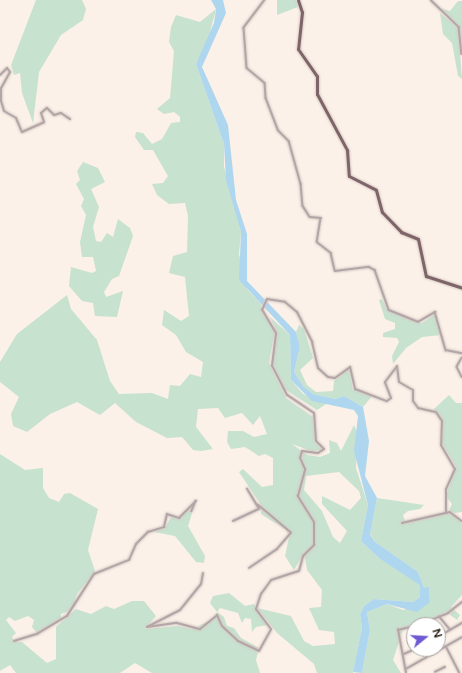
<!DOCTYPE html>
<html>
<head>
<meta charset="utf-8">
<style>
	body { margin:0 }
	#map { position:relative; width:462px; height:673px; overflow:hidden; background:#fbf1e8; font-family:"Varela Round",sans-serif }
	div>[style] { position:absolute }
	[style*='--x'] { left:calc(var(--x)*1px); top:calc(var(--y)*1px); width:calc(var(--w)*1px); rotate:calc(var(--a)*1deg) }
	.green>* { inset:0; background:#c7e2cf }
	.water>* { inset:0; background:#aed6ef }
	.roads { filter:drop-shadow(0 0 1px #d5cbc3) drop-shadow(0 0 1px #d5cbc3) }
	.minor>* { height:1.5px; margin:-0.75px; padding:0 0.75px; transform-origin:0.75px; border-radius:0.75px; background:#b4a5a8 }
	.tertiary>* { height:2px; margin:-1px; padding:0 1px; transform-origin:1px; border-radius:1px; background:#b4a5a8 }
	.primary>* { height:3px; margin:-1.5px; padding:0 1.5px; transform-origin:1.5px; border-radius:1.5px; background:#7f646a }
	span { translate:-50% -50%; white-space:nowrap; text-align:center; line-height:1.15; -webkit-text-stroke:3.5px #fff; paint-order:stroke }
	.north { position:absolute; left:406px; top:617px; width:40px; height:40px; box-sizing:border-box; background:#fff; border:1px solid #a9a6a3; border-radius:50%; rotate:72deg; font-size:11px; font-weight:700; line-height:16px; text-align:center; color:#292018 }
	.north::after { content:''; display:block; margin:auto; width:14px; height:18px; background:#6f5ad4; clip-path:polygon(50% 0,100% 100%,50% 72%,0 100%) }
</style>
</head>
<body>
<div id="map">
	<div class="green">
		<i style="clip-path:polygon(36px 0,82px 0,86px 9px,83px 20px,61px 35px,39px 72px,33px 123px,22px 93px,20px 73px,14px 75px,11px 65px)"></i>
		<i style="clip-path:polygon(277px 0,296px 0,298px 7px,277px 15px)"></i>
		<i style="clip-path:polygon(458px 1px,462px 1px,462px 51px,458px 26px,440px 8px,450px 11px)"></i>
		<i style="clip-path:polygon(evenodd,216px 9px,207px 44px,196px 64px,224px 144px,224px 167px,241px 232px,239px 254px,247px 289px,261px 304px,262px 313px,275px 329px,269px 363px,286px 398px,313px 417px,315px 443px,323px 450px,311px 451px,292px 444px,307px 455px,320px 457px,330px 453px,329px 440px,337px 443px,341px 451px,354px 425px,358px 435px,356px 468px,368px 505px,361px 541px,380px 559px,420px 584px,420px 597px,413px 602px,374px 599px,364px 606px,360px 614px,362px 628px,353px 673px,317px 673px,314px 664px,277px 633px,257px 608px,291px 616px,304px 641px,313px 646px,335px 644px,334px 632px,319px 630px,309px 608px,321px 607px,322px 590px,307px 570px,305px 558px,301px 558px,294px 570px,285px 556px,289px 537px,286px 530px,261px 514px,261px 505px,239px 472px,243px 469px,262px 487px,273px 485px,273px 458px,265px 454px,259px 456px,245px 447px,231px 449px,227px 442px,228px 431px,243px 431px,254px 437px,267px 434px,260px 416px,253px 425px,242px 413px,225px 418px,218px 408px,198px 409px,196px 427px,213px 449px,201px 451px,193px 450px,182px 437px,167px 438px,136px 422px,115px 403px,100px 415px,77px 402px,50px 414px,27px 432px,13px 426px,11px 414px,19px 397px,0 382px,0 362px,17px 334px,67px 295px,71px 309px,97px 340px,110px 381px,119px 394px,152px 393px,168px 399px,170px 385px,180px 386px,190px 374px,201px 377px,203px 362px,186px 352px,176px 335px,162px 325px,164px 310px,181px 321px,189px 316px,185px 277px,169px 273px,173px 256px,187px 252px,188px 216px,185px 203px,169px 204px,157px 195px,152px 184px,163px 183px,168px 176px,153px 150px,144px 150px,135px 137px,136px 132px,143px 133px,152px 144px,162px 139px,171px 123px,180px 122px,180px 117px,174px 112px,164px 114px,157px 109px,170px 98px,174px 51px,169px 42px,171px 27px,176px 15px,200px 22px,216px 9px,339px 472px,359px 491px,361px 498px,350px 510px,322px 496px,322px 504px,347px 531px,340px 543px,333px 537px,322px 511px,304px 490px,306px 476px,339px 472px)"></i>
		<i style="clip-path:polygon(440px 13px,458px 28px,462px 79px,458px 76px,452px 43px,443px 34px)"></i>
		<i style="clip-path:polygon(83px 162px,98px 168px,105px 182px,91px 189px,99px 207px,93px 227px,96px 241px,101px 242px,107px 233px,113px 237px,118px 219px,130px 228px,133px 236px,119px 276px,112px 279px,104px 292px,106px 297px,123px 291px,117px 317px,95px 316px,93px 303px,82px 301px,69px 286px,71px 267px,92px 273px,96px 271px,93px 257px,82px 257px,80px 242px,86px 215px,81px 206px,84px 199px,76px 184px,80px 180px,77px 171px)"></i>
		<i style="clip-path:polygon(382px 299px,387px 310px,416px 322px,422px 323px,435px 314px,441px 335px,422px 337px,406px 348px,393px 364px,392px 356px,399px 342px,397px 338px,383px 337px,383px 333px,395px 329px,395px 323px,385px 319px,379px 300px)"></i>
		<i style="clip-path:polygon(270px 317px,290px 335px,291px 380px,303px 394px,326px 404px,317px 410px,286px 390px,281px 381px,273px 364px,277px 333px)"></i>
		<i style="clip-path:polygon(299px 325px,304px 329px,313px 358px,300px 370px,307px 385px,316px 392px,333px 391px,334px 381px,349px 369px,353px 390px,373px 395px,363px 407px,344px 396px,335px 399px,313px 394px,303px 386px,294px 372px,300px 347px,296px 332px)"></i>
		<i style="clip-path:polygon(449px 395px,456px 403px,462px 403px,462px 512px,454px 513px,449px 510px,452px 504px,446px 496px,456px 467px,442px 443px,443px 424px,433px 410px)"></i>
		<i style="clip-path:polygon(0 454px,25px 470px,43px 468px,43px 488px,49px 498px,59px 502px,64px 494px,70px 493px,98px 509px,88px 550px,95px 571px,77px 594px,72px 610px,61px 614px,61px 619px,37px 633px,32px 627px,34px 620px,28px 616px,15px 621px,9px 617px,6px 620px,16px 633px,12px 637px,14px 641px,22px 642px,47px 663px,56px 659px,56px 627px,76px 609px,91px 614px,106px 606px,114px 609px,132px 601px,144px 601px,156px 616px,145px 629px,178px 626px,192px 629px,211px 620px,217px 612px,210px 603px,213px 596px,229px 593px,245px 606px,254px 604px,267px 625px,256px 627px,252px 632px,251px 619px,245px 618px,242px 623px,238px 613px,220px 608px,217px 612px,224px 617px,227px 626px,234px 628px,241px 638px,259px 648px,256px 660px,260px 673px,152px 673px,135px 663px,120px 673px,16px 673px,10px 665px,0 671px)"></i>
		<i style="clip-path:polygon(377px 498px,424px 505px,420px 509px,408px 511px,403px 515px,405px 521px,443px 513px,454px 515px,462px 523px,462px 595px,451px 607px,460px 615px,457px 620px,449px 614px,403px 630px,393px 660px,401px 673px,362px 673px,370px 630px,367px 612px,387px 604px,403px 610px,430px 602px,429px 588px,424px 588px,418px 572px,374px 541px,370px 533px)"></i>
		<i style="clip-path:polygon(195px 504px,188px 526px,205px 556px,204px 563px,196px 562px,175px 536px,154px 532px,166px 526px,171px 517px,179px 519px)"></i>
	</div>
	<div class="water">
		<i style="clip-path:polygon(211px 0,223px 0,226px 13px,202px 67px,228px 125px,236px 200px,247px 234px,247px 281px,296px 332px,300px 347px,294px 372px,303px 386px,313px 394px,335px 399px,344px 396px,363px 407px,369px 441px,365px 476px,377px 498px,370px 534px,374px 541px,418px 572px,424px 588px,429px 587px,430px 602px,417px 612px,387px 604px,367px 612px,370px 630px,362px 673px,353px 672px,362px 628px,360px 614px,364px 606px,374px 599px,413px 602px,420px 597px,420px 585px,380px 559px,361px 541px,368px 505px,354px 451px,358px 416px,354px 410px,312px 401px,291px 380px,290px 335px,239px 280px,241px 232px,226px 180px,224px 144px,196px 64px,214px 23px,216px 9px)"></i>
	</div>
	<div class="roads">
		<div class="minor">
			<i style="--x:265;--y:0;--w:35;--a:127"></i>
			<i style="--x:244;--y:28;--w:40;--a:85.7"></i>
			<i style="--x:247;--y:68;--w:23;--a:40"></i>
			<i style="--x:265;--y:83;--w:15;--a:86"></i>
			<i style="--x:266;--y:98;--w:34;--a:69"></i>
			<i style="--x:278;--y:130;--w:16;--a:45"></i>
			<i style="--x:289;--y:141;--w:45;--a:74.4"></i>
			<i style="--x:301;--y:184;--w:22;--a:85"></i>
			<i style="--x:303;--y:206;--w:13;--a:58"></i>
			<i style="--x:310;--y:217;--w:11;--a:5"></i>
			<i style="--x:321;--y:218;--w:24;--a:99"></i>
			<i style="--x:317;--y:242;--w:18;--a:38"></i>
			<i style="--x:331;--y:253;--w:18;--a:77"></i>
			<i style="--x:335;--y:271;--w:34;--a:-7"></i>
			<i style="--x:369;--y:267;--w:7;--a:27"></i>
			<i style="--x:375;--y:270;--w:42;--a:70.7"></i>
			<i style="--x:389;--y:310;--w:31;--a:22"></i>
			<i style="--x:418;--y:322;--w:20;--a:-30"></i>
			<i style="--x:435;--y:312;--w:40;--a:74"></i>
			<i style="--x:446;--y:350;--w:16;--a:11"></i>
			<i style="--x:431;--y:0;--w:39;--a:44"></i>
			<i style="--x:459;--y:27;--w:27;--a:84"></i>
			<i style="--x:462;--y:358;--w:10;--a:119"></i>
			<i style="--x:457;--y:367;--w:11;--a:63"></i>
			<i style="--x:233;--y:521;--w:29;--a:-25"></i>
			<i style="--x:259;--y:509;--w:23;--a:-121"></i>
			<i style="--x:402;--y:523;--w:49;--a:-12.9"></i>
			<i style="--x:450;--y:512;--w:15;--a:37"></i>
			<i style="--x:249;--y:568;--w:34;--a:-34"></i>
			<i style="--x:277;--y:549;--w:21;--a:-49"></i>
			<i style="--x:291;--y:533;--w:43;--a:-139.7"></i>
			<i style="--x:419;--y:625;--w:31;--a:-22"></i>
			<i style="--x:448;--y:613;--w:18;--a:-38"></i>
			<i style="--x:450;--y:630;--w:14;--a:-30"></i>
			<i style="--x:438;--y:637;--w:14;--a:-30"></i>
			<i style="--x:450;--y:630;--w:17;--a:-130"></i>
			<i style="--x:14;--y:641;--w:24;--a:-17"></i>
			<i style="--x:37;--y:634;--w:35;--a:-31"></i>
			<i style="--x:67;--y:616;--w:50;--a:-57.3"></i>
			<i style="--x:94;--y:574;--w:38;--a:-22"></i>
			<i style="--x:129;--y:560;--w:17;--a:-66"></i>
			<i style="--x:136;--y:544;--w:17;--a:-45"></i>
			<i style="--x:148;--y:532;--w:17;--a:-17"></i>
			<i style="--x:164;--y:527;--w:13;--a:-77"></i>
			<i style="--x:167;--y:514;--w:13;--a:18"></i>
			<i style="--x:179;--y:518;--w:24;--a:-45"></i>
			<i style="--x:196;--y:501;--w:11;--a:112"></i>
			<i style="--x:446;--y:646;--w:30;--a:63"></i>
			<i style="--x:404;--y:654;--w:12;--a:-24"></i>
			<i style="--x:406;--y:669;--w:64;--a:-29.7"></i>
			<i style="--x:435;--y:672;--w:11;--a:-27"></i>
			<i style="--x:406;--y:673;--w:44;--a:-100.5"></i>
			<i style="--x:398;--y:630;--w:16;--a:-14"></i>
		</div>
		<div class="tertiary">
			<i style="--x:0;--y:75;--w:10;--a:-45"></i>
			<i style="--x:7;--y:68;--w:5;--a:53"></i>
			<i style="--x:10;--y:72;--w:18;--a:119"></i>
			<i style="--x:1;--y:88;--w:13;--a:90"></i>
			<i style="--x:1;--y:101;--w:10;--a:73"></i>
			<i style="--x:4;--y:111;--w:14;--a:30"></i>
			<i style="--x:16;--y:118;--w:15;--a:67"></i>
			<i style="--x:22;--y:132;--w:24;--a:-24"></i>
			<i style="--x:44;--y:122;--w:9;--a:-108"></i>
			<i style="--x:41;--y:113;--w:8;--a:-40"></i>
			<i style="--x:47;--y:108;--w:10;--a:45"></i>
			<i style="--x:54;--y:115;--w:7;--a:-16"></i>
			<i style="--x:61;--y:113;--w:11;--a:34"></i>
			<i style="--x:203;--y:573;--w:11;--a:100"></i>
			<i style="--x:201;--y:584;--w:33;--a:129"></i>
			<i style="--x:180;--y:610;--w:37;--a:153"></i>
			<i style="--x:147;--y:627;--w:30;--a:-8"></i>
			<i style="--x:177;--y:623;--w:24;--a:15"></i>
			<i style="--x:200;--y:629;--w:22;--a:-39"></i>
			<i style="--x:217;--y:615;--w:12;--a:66"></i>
			<i style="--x:222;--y:626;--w:22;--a:43"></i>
			<i style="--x:238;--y:641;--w:23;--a:25"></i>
			<i style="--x:259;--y:651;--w:25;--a:-61"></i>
			<i style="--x:271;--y:629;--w:25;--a:-127"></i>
			<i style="--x:256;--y:609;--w:16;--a:-72"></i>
			<i style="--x:261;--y:594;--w:17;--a:-54"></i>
			<i style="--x:271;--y:580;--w:29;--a:-18"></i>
			<i style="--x:299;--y:571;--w:16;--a:-75"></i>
			<i style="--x:303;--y:556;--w:16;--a:-45"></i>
			<i style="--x:314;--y:545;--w:23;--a:-90"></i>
			<i style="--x:314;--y:522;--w:31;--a:-122"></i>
			<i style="--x:298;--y:496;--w:28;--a:-75"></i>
			<i style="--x:305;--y:469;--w:12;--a:-114"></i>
			<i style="--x:300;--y:458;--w:7;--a:-74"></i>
			<i style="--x:302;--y:451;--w:16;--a:7"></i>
			<i style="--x:318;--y:453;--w:7;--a:-34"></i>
			<i style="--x:324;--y:449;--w:11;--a:-135"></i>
			<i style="--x:316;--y:441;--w:28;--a:-94"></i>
			<i style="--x:314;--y:413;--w:32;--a:-146"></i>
			<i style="--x:287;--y:395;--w:33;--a:-117"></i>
			<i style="--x:272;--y:366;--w:33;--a:-83"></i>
			<i style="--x:276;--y:333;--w:27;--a:-121"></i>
			<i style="--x:262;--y:310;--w:12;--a:-66"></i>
			<i style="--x:267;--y:299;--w:18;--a:9"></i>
			<i style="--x:285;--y:302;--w:16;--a:40"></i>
			<i style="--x:297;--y:312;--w:34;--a:63"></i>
			<i style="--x:312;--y:342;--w:27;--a:77"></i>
			<i style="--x:318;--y:368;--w:13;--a:42"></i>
			<i style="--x:328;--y:377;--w:7;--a:8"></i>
			<i style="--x:335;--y:378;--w:19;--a:-36"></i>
			<i style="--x:350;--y:367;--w:23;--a:77"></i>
			<i style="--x:355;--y:389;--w:34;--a:21"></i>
			<i style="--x:387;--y:401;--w:5;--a:-37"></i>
			<i style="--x:391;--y:398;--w:17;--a:-111"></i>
			<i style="--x:385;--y:382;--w:20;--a:-53"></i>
			<i style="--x:397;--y:366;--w:16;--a:83"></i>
			<i style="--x:399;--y:382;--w:16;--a:30"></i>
			<i style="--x:413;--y:390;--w:11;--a:90"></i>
			<i style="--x:413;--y:401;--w:9;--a:54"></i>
			<i style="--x:418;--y:408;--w:18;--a:13"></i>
			<i style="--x:436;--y:412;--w:11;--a:56"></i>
			<i style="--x:442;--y:421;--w:24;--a:92"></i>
			<i style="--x:441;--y:445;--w:28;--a:60"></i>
			<i style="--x:455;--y:469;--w:22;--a:114"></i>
			<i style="--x:446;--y:489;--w:24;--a:90"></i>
		</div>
		<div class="primary">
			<i style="--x:298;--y:0;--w:13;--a:72"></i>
			<i style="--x:302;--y:12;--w:37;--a:96"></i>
			<i style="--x:298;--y:49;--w:33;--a:55"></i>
			<i style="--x:317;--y:76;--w:18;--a:90"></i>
			<i style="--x:317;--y:94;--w:64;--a:61.8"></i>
			<i style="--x:347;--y:150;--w:26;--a:86"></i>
			<i style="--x:349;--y:176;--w:30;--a:27"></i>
			<i style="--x:376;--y:190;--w:23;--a:75"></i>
			<i style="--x:382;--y:212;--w:28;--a:46"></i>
			<i style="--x:401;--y:232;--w:18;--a:22"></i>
			<i style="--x:418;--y:239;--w:38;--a:78"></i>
			<i style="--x:426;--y:276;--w:38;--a:18"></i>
		</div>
	</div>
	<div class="north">N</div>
</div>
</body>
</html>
